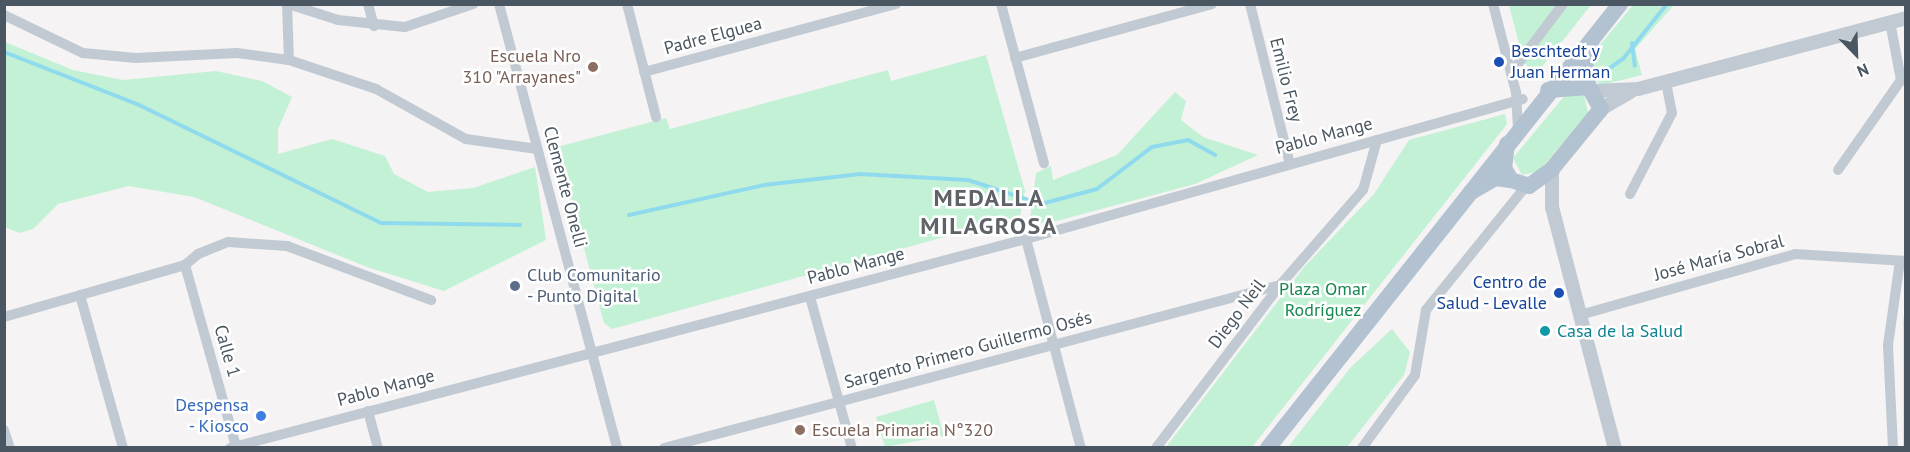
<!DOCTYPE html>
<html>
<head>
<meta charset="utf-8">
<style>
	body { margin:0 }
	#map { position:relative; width:1910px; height:452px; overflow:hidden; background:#f5f3f3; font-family:"PT Sans",sans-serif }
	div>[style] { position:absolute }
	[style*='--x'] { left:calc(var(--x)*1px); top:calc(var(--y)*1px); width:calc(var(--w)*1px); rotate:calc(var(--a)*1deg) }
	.green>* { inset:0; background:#c3f1d5 }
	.stream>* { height:4px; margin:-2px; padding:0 2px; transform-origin:2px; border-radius:2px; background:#90daee }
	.minor>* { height:10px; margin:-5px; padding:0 5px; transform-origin:5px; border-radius:5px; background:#c1cad2 }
	.tertiary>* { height:14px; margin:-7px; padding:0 7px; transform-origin:7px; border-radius:7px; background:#c1cad2 }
	.primary>* { height:16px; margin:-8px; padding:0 8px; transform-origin:8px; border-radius:8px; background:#b3c2d1 }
	.dots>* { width:16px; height:16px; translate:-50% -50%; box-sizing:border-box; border:3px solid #fff; border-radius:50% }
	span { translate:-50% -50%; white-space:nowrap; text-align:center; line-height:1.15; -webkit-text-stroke:5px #fff; paint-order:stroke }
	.street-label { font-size:18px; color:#4a5661 }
	.transit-label { font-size:18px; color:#164399 }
	.left { translate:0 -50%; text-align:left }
	.right { translate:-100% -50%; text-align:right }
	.education-label { font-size:18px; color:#785e54 }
	.service-label { font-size:18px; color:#4e5e75 }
	.park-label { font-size:18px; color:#17864f }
	.culture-label { font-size:18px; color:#0d838f }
	.shop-label { font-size:18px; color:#366cbe }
	.district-label { font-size:24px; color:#5f6368; font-weight:700; letter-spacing:1.5px }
	.frame { position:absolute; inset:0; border:6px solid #4a5661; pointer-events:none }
	.north { position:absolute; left:1826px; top:24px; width:60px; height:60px; -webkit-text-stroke:4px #fff; paint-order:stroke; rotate:157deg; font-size:16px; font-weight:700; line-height:24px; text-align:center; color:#4a5661 }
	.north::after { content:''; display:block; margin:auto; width:21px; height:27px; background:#4a5661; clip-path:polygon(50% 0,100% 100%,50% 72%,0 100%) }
</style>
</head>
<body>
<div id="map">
	<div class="green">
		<i style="clip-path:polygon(1509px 5px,1591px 5px,1537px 73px,1524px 63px)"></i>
		<i style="clip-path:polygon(1633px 5px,1674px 5px,1635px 49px,1642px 75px,1601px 85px,1592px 77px,1591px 56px)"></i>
		<i style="clip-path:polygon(5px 42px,73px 70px,123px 80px,216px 71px,262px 81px,292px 97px,278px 129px,278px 154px,332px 139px,385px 156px,394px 174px,428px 192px,473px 188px,535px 167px,546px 240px,444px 291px,367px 267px,194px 197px,129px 186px,58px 204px,33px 229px,19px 233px,5px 227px)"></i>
		<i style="clip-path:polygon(986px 55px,1025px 191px,1020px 216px,612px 329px,604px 323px,557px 147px,666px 118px,670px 129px,888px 70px,891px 81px)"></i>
		<i style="clip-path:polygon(1175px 92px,1186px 101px,1181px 120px,1203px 137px,1258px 155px,1195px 184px,1045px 224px,1030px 219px,1036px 173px,1051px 166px,1053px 180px,1117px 155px)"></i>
		<i style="clip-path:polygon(1566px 94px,1584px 94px,1588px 113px,1539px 171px,1522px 175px,1513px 158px)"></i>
		<i style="clip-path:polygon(1505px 114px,1507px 124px,1252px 447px,1166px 447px,1305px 266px,1374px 194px,1409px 140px)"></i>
		<i style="clip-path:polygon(1905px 310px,1906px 447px,1903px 448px,1903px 321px)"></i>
		<i style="clip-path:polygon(1392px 329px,1410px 352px,1404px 375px,1347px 447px,1288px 447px,1351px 367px)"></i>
		<i style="clip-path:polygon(934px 400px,944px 436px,885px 447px,876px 417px)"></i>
	</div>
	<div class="stream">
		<i style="--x:1632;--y:43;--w:23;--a:83"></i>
		<i style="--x:4;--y:52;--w:143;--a:21.4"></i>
		<i style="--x:137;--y:104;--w:271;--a:26"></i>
		<i style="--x:381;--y:223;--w:139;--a:0.8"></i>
		<i style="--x:1597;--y:77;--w:32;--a:-35"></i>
		<i style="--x:1623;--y:59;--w:70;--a:-51.3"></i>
		<i style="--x:629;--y:215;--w:138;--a:-12.5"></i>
		<i style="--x:764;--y:185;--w:97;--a:-6.5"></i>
		<i style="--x:860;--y:174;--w:108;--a:3.2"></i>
		<i style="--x:968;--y:180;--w:77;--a:18.2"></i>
		<i style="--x:1041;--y:204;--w:58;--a:-15"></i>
		<i style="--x:1097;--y:189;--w:69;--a:-37.4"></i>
		<i style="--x:1152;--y:147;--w:37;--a:-11"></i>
		<i style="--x:1188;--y:140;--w:31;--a:29"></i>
	</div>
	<div class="minor">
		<i style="--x:287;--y:4;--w:56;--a:88"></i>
		<i style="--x:288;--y:4;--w:52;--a:17.7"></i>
		<i style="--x:338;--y:20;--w:67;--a:6"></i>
		<i style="--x:405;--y:27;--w:72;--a:-18.7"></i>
		<i style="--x:368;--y:4;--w:23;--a:75"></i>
		<i style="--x:499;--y:4;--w:459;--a:75.1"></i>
		<i style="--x:627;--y:4;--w:117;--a:75.6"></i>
		<i style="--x:1001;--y:4;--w:165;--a:74.9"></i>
		<i style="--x:1250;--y:4;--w:165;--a:76"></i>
		<i style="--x:1493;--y:4;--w:91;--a:75.4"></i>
		<i style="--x:1516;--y:92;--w:36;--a:87"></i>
		<i style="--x:4;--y:15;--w:88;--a:25.7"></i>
		<i style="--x:83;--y:53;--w:53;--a:5.4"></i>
		<i style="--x:136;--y:58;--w:101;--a:-2.8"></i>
		<i style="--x:237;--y:53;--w:52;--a:7.7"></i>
		<i style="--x:289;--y:60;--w:92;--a:18.4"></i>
		<i style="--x:376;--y:89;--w:103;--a:29.1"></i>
		<i style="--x:466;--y:139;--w:72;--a:8"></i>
		<i style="--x:1015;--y:58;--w:204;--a:-15.3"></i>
		<i style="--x:644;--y:72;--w:261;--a:-15.1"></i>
		<i style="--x:1511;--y:73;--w:86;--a:-53"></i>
		<i style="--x:1838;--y:170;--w:110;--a:-55"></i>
		<i style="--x:1901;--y:80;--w:59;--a:-100.7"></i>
		<i style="--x:1630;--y:194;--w:91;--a:-62.6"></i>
		<i style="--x:1672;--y:113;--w:32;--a:-101"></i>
		<i style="--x:1026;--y:239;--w:216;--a:75.3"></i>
		<i style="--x:185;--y:265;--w:188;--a:74.3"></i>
		<i style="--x:80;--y:295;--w:159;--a:74.3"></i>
		<i style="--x:810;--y:297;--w:157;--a:74.5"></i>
		<i style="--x:1580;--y:315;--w:223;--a:-15.8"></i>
		<i style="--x:1795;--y:254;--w:111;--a:3.6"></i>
		<i style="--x:4;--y:317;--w:188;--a:-16"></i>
		<i style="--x:185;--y:265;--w:17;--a:-40"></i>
		<i style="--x:198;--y:254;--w:32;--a:-22"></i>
		<i style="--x:228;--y:242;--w:59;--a:3.9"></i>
		<i style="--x:287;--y:246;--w:154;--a:20.6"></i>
		<i style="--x:368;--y:411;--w:38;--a:75"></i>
		<i style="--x:4;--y:430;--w:19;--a:72"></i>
		<i style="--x:230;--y:448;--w:823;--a:-14.71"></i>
		<i style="--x:1026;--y:239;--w:516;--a:-15.73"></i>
		<i style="--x:664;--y:448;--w:637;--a:-14.82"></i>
		<i style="--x:1156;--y:448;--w:205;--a:-52.7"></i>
		<i style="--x:1280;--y:285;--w:126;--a:-48.9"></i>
		<i style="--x:1363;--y:190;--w:52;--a:-74.4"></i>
		<i style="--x:1362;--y:448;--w:90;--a:-54"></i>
		<i style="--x:1415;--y:375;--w:66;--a:-80.4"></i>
		<i style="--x:1426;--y:310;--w:159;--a:-51.1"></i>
		<i style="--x:1893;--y:448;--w:103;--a:-92.8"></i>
		<i style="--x:1888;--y:345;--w:85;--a:-81.9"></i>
	</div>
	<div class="tertiary">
		<i style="--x:1594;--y:91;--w:44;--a:-2.6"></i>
		<i style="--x:1638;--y:89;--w:277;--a:-14.8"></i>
		<i style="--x:1601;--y:109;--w:34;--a:-30"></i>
		<i style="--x:1552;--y:169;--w:38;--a:90"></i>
		<i style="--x:1552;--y:207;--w:249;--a:75.4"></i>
	</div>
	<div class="primary">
		<i style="--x:1589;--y:87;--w:17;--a:-107"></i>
		<i style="--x:1584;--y:71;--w:30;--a:-76"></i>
		<i style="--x:1507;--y:144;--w:24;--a:97"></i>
		<i style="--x:1504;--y:168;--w:14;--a:60"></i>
		<i style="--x:1511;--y:180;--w:19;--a:18"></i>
		<i style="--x:1529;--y:186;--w:29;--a:-36"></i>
		<i style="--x:1552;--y:169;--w:77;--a:-50.8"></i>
		<i style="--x:1601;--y:109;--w:25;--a:-119"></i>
		<i style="--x:1589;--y:87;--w:41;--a:175.8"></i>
		<i style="--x:1471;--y:192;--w:28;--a:-30"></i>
		<i style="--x:1495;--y:178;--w:16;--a:7"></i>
		<i style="--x:1268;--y:448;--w:567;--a:-51.59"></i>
	</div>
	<div class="dots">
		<i style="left:1499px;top:62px;background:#1a4fb4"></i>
		<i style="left:593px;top:67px;background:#8d6e63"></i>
		<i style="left:515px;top:286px;background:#5c6f8a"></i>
		<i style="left:1559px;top:293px;background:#1a4fb4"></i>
		<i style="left:1545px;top:331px;background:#0f9aa8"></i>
		<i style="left:261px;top:416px;background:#3f7fe0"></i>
		<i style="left:800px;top:430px;background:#8d6e63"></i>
	</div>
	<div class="street-label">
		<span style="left:713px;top:36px;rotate:-15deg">Padre Elguea</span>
		<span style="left:1286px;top:80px;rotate:76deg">Emilio Frey</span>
		<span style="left:1324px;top:136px;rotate:-15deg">Pablo Mange</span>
		<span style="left:565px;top:187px;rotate:75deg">Clemente Onelli</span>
		<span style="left:1719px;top:258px;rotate:-15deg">José María Sobral</span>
		<span style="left:856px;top:266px;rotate:-15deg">Pablo Mange</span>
		<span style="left:1237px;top:314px;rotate:-53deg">Diego Neil</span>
		<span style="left:968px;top:350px;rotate:-15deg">Sargento Primero Guillermo Osés</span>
		<span style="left:227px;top:351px;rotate:74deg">Calle 1</span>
		<span style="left:386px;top:388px;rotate:-15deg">Pablo Mange</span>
	</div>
	<div class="transit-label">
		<span class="left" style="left:1511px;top:62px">Beschtedt y<br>Juan Herman</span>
		<span class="right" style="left:1547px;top:293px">Centro de<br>Salud - Levalle</span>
	</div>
	<div class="education-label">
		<span class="right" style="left:581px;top:67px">Escuela Nro<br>310 "Arrayanes"</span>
		<span class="left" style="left:812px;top:430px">Escuela Primaria N°320</span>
	</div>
	<div class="service-label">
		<span class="left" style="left:527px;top:286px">Club Comunitario<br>- Punto Digital</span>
	</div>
	<div class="park-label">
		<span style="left:1323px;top:300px">Plaza Omar<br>Rodríguez</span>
	</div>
	<div class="culture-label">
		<span class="left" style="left:1557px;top:331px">Casa de la Salud</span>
	</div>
	<div class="shop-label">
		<span class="right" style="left:249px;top:416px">Despensa<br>- Kiosco</span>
	</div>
	<div class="district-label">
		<span style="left:989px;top:212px">MEDALLA<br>MILAGROSA</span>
	</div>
	<div class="frame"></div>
	<div class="north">N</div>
</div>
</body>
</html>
